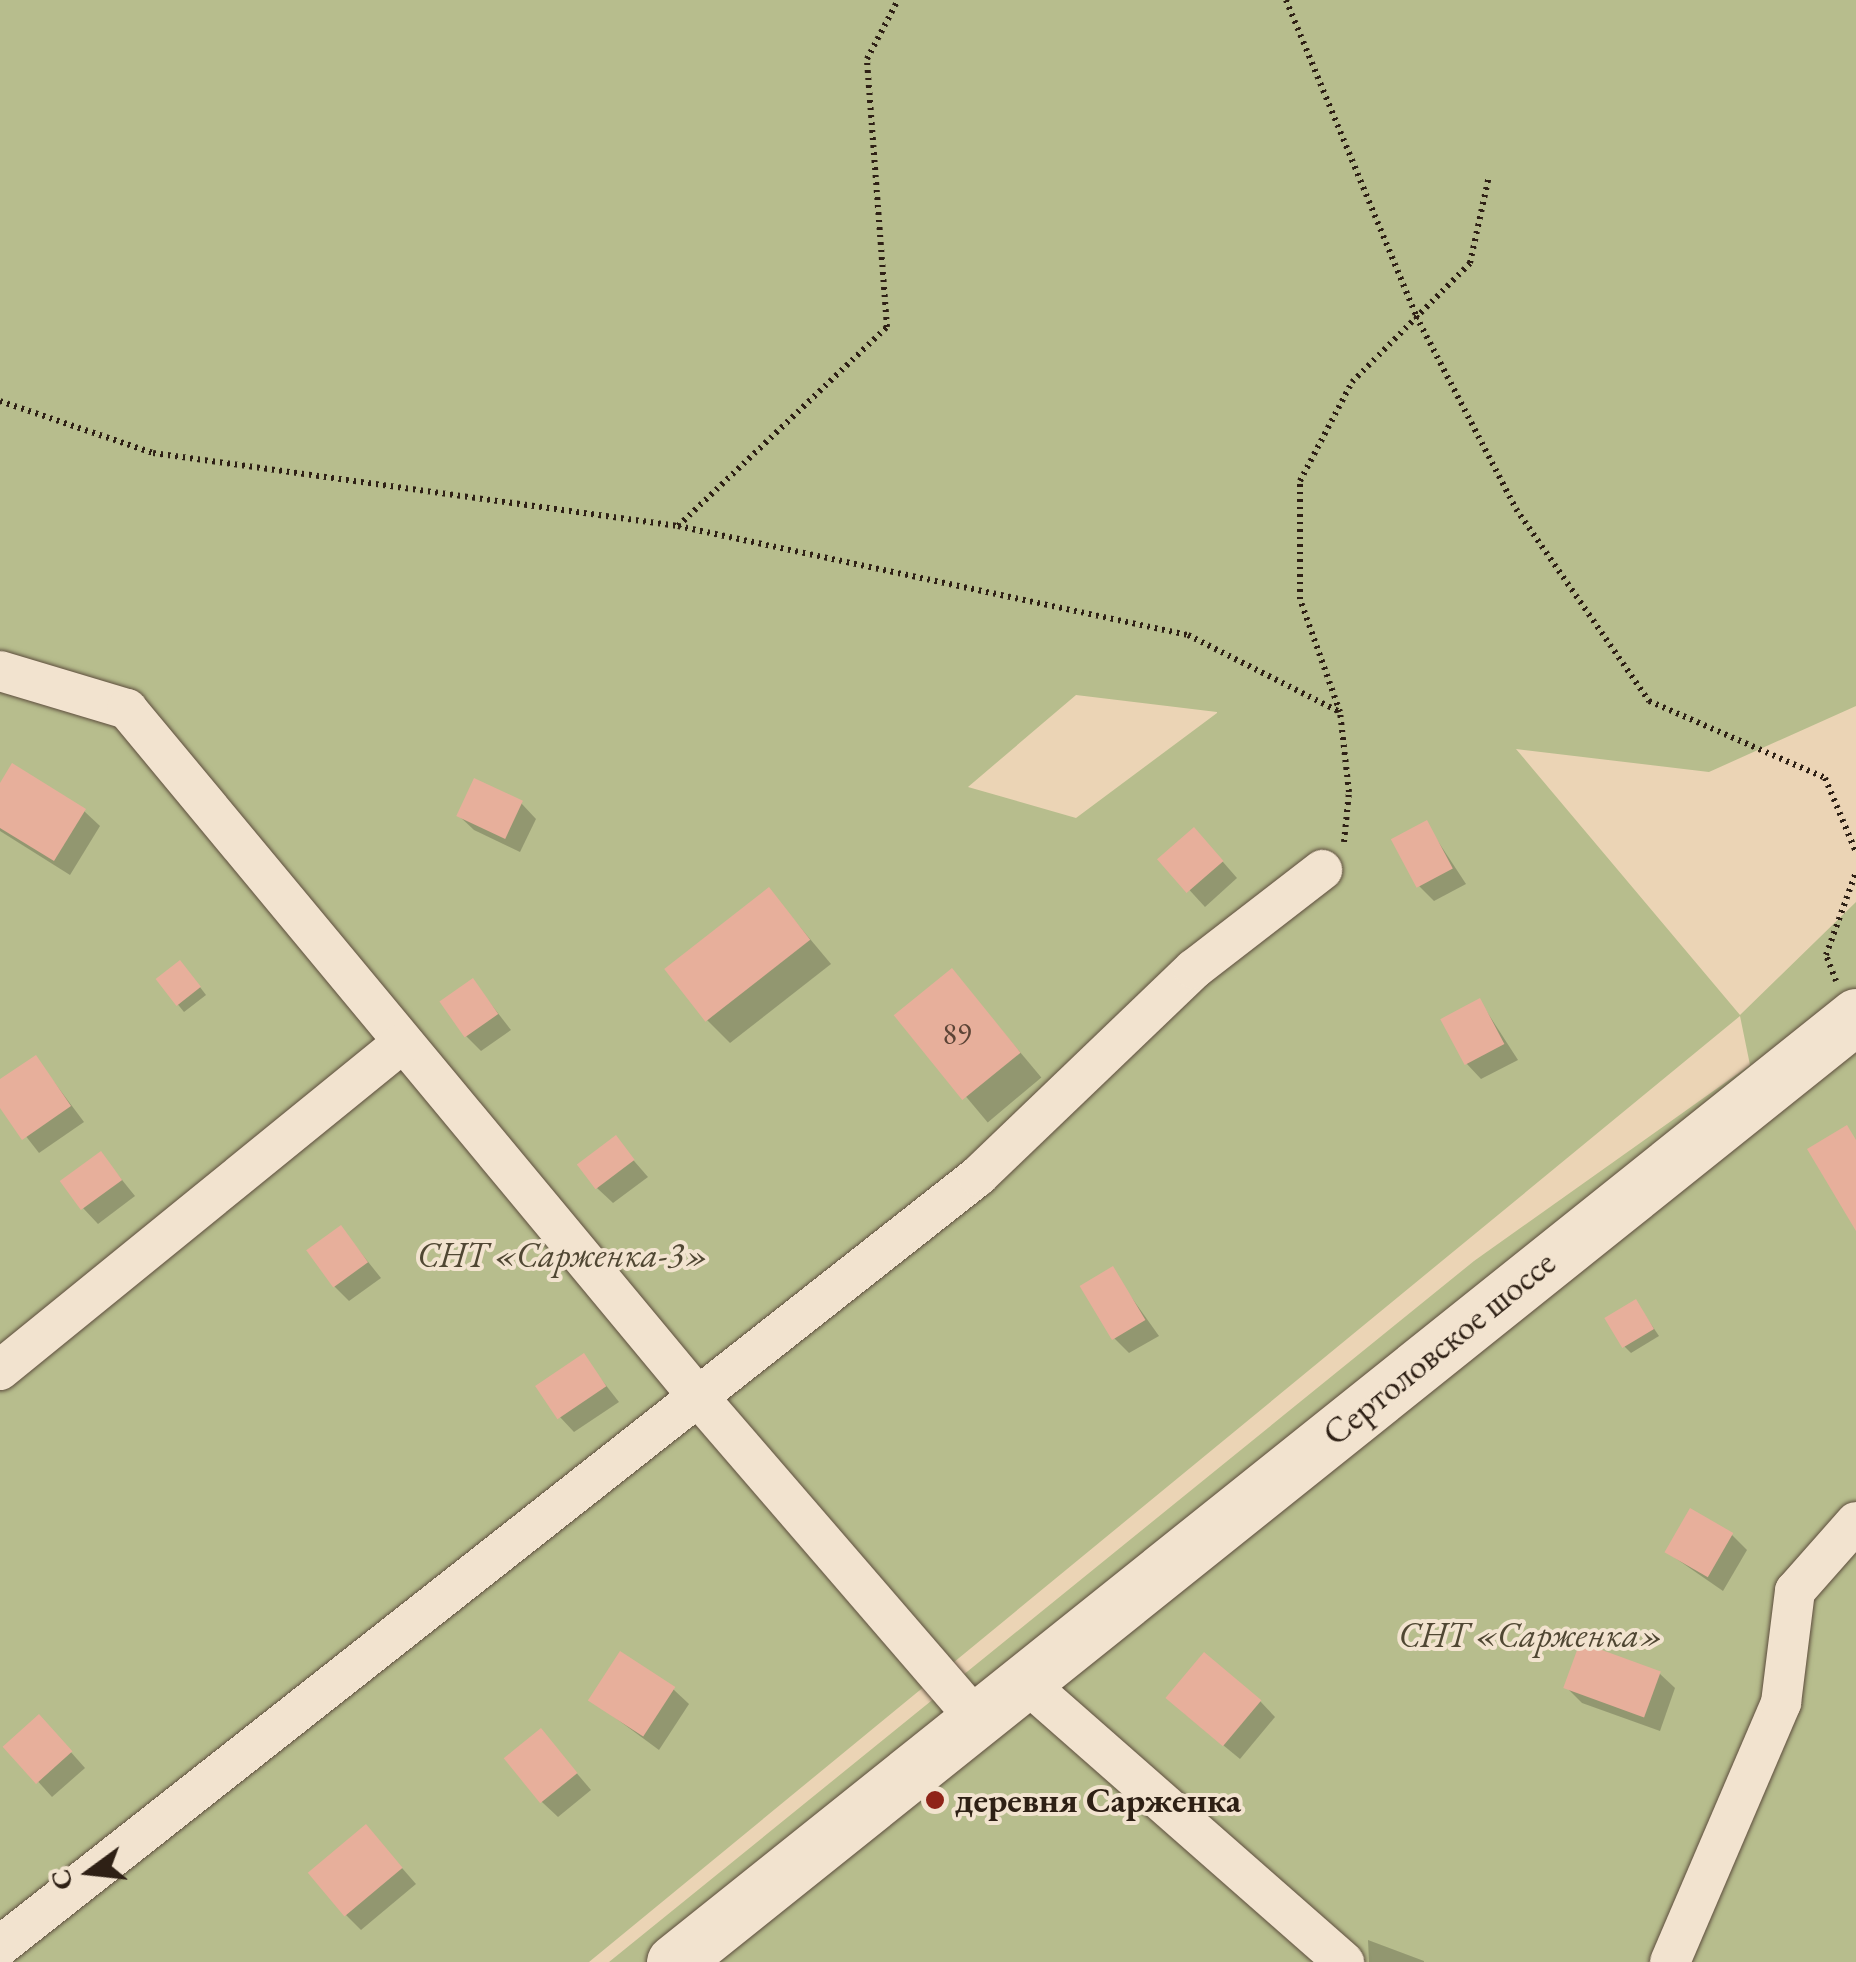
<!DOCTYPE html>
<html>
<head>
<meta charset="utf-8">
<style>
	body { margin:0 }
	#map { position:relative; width:1856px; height:1962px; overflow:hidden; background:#ebd4b5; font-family:"EB Garamond",serif }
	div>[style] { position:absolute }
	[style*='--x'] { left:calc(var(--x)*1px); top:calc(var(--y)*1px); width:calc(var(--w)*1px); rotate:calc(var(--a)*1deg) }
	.green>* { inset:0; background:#b7bd8d }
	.shadow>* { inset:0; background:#0003; transform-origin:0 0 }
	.building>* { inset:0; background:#e7af9b; transform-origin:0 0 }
	.path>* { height:6px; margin-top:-3px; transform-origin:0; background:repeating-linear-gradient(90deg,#2e2015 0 2.5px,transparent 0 7.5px) }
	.roads { filter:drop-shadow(0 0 2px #5d4d3d) drop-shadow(0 0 2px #5d4d3d) }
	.minor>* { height:40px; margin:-20px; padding:0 20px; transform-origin:20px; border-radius:20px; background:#f2e3cf }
	.secondary>* { height:55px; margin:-27.5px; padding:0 27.5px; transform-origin:27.5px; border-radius:27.5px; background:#f2e3cf }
	.dots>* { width:28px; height:28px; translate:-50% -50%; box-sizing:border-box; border:5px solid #f2e3cf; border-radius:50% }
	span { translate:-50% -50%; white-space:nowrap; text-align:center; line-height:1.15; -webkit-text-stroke:8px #f2e3cf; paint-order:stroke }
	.number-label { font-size:30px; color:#5c4436 }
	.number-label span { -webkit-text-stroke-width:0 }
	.park-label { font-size:35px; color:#504733; font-style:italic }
	.street-label { font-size:35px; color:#2e2015 }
	.poi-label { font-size:35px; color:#2e2015; font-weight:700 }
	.left { translate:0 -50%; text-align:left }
	.north { position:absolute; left:40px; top:1822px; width:100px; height:100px; -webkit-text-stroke:8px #f2e3cf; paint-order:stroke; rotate:255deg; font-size:28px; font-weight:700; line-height:40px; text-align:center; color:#2e2015 }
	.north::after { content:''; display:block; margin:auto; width:35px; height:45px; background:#2e2015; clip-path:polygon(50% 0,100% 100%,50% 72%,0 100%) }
</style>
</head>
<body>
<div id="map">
	<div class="green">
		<i style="clip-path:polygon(evenodd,0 0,1856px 0,1856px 706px,1709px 772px,1516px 749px,1740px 1015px,1856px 902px,1856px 1962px,609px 1962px,1474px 1261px,1750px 1065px,1740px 1016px,589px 1962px,0 1962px,0 0,1076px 695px,1217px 712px,1217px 713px,1076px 818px,968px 787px,1076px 695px)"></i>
	</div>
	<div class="shadow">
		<i style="clip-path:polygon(0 788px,84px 811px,100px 826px,70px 875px,0 831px)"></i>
		<i style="clip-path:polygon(521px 803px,536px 819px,520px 852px,474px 830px,458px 815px)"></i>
		<i style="clip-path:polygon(1426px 823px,1466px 884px,1434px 901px,1419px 886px)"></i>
		<i style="clip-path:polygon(1209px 846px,1237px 878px,1205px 907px,1161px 859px)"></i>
		<i style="clip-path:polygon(769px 890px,831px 964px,730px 1043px,707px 1020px)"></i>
		<i style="clip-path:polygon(187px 970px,206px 995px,184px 1012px,158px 980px)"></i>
		<i style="left:952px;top:971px;width:139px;height:70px;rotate:50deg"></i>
		<i style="clip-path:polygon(473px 981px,511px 1030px,481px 1051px,465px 1035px)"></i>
		<i style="clip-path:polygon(1480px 1001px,1518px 1060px,1481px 1079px,1466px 1063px)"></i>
		<i style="clip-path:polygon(36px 1058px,84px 1122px,39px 1153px,0 1103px,0 1082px)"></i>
		<i style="clip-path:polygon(615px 1139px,648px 1177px,613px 1203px,597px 1188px)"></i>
		<i style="clip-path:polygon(101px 1154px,135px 1196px,98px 1224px,83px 1208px)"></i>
		<i style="clip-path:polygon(341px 1228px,381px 1278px,349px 1301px,334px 1286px)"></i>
		<i style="clip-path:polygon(1112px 1270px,1159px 1336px,1129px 1353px,1114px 1338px)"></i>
		<i style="clip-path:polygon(1636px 1302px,1659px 1336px,1631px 1353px,1624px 1346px)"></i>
		<i style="clip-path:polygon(583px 1356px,619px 1402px,574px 1432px,559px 1416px)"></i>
		<i style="clip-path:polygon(1732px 1535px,1747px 1550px,1723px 1591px,1668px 1553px)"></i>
		<i style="clip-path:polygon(1659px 1673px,1675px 1688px,1660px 1731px,1582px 1703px,1566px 1687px)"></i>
		<i style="clip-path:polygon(673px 1689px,689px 1704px,659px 1750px,591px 1700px)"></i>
		<i style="clip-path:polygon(1260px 1701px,1275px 1717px,1240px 1759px,1184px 1713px)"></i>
		<i style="clip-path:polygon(541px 1731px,591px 1790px,558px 1817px,542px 1802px)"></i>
		<i style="clip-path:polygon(54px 1733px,85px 1768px,52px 1797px,6px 1746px)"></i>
		<i style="clip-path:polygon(366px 1827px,416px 1884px,361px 1930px,346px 1915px)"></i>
		<i style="clip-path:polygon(1368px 1940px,1424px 1961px,1424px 1962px,1369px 1962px)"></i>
	</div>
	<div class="building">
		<i style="clip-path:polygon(12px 763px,86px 809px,54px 861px,0 828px,0 783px)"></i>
		<i style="left:474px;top:778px;width:54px;height:42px;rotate:25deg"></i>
		<i style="left:1427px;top:820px;width:55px;height:41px;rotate:62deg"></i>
		<i style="left:1194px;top:827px;width:45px;height:49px;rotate:49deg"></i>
		<i style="left:769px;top:887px;width:67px;height:133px;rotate:52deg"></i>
		<i style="left:180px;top:960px;width:34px;height:31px;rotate:52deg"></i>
		<i style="left:952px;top:968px;width:109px;height:75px;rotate:51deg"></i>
		<i style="left:473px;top:978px;width:44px;height:41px;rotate:55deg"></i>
		<i style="left:1480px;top:998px;width:52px;height:45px;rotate:62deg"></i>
		<i style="clip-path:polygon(36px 1055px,71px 1106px,22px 1140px,0 1108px,0 1079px)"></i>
		<i style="clip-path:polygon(1847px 1125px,1856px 1140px,1856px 1231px,1807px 1149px)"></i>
		<i style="left:616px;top:1135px;width:31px;height:49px;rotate:53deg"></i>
		<i style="left:101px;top:1151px;width:36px;height:51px;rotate:54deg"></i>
		<i style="left:341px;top:1225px;width:46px;height:43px;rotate:54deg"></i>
		<i style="left:1113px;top:1266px;width:63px;height:39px;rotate:59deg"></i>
		<i style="left:1636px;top:1299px;width:35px;height:37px;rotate:59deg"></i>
		<i style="left:584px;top:1353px;width:40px;height:59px;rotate:56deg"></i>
		<i style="left:1690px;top:1508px;width:50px;height:51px;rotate:30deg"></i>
		<i style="left:1580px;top:1642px;width:86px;height:49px;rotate:20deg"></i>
		<i style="left:620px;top:1651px;width:66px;height:59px;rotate:33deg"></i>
		<i style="left:1204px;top:1652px;width:75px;height:60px;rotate:40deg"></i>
		<i style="left:39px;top:1714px;width:50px;height:49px;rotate:48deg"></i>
		<i style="left:541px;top:1728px;width:58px;height:48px;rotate:51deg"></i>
		<i style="left:366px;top:1824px;width:57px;height:76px;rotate:50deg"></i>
	</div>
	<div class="path">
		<i style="--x:1286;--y:0;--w:342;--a:67.6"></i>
		<i style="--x:1416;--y:316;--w:217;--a:62.6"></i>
		<i style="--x:1516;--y:509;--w:234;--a:55.3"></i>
		<i style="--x:1649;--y:701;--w:192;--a:23.6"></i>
		<i style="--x:1825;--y:778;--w:80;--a:67.3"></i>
		<i style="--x:0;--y:401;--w:162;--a:18.8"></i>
		<i style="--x:153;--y:453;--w:530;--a:7.92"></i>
		<i style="--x:678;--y:526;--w:522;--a:12.06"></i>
		<i style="--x:1188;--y:635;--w:170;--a:26.9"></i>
		<i style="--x:678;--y:526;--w:289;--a:-43.6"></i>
		<i style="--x:887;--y:327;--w:269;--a:-94.3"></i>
		<i style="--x:867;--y:59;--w:67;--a:-62.3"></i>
		<i style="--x:1344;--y:842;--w:50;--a:-84.3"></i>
		<i style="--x:1349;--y:792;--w:81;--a:-96.4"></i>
		<i style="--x:1340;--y:712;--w:120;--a:-109.5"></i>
		<i style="--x:1300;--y:599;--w:118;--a:-90"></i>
		<i style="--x:1300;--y:481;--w:112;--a:-62.3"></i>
		<i style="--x:1352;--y:382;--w:168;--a:-45.2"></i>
		<i style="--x:1470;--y:263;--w:89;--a:-77.7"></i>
		<i style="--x:1836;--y:981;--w:28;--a:-111"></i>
		<i style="--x:1826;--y:955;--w:88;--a:-70.1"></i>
	</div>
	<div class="roads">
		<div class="minor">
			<i style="--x:0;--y:671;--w:133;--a:16.7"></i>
			<i style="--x:127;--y:709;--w:897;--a:50.29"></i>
			<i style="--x:700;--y:1399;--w:423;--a:49.2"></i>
			<i style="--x:0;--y:1370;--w:517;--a:-39.11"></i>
			<i style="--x:1024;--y:1681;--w:426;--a:41.3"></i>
			<i style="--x:0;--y:1946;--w:1245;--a:-38.21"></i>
			<i style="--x:978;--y:1176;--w:299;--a:-43.8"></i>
			<i style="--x:1194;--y:969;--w:162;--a:-37.7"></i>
			<i style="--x:1670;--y:1962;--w:282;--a:-66.8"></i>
			<i style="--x:1781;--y:1703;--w:113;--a:-82.9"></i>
			<i style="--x:1795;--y:1591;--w:92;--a:-48.5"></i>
		</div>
		<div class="secondary">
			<i style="--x:674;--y:1962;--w:1514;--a:-38.67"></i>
		</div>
	</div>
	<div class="dots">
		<i style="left:935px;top:1800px;background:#8f2418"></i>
	</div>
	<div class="number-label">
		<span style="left:957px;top:1034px">89</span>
	</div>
	<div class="park-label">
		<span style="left:563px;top:1255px">СНТ «Сарженка-3»</span>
		<span style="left:1531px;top:1635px">СНТ «Сарженка»</span>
	</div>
	<div class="street-label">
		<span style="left:1439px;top:1348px;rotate:-39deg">Сертоловское шоссе</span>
	</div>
	<div class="poi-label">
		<span class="left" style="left:955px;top:1800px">деревня Сарженка</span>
	</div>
	<div class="north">С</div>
</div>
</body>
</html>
